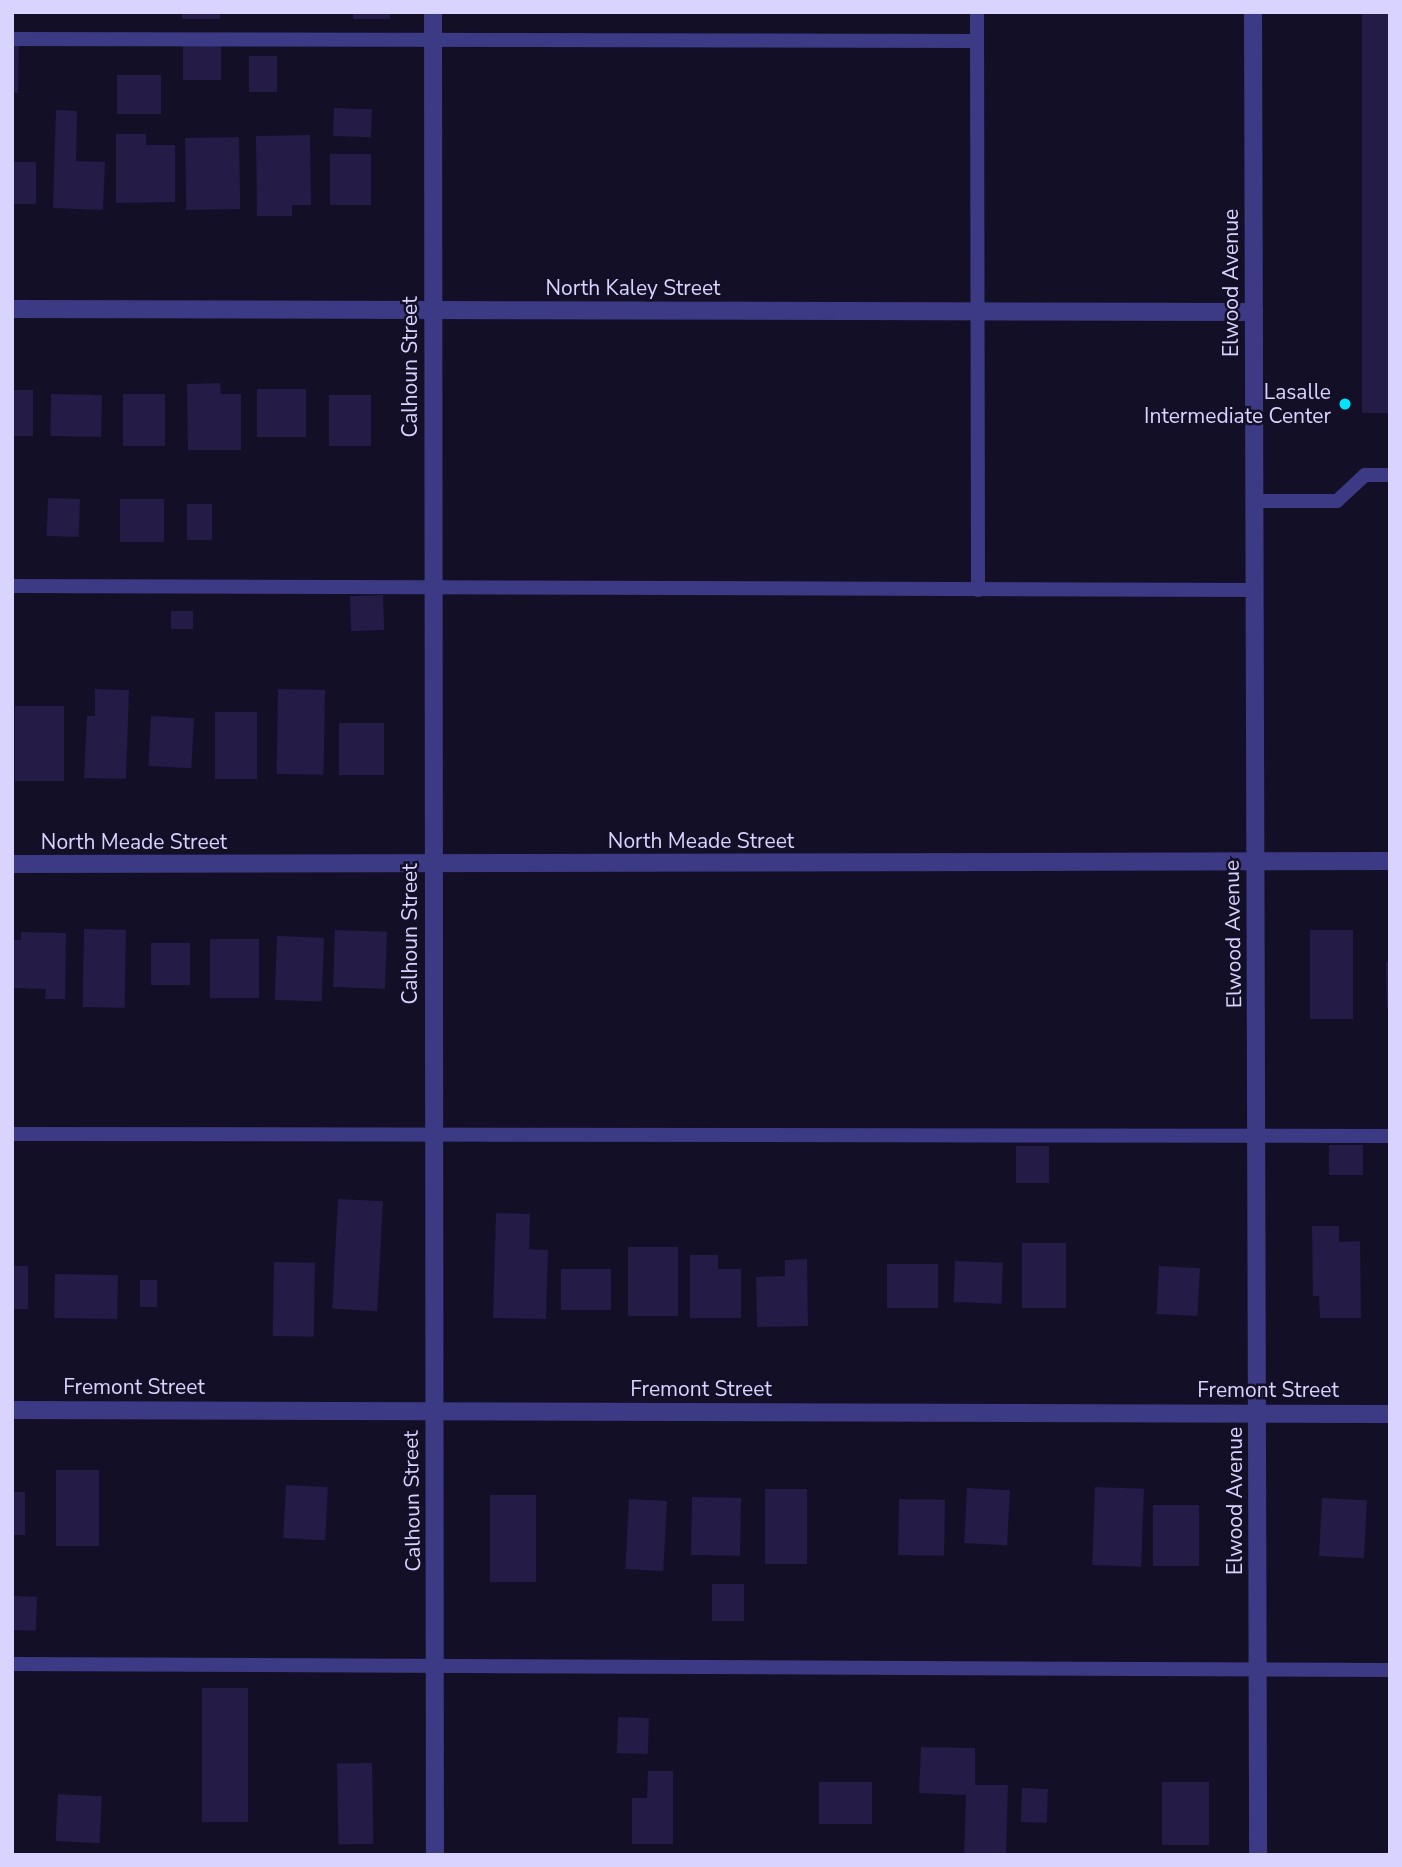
<!DOCTYPE html>
<html>
<head>
<meta charset="utf-8">
<style>
	body { margin:0 }
	#map { position:relative; width:1402px; height:1867px; overflow:hidden; background:#130f26; font-family:"Nunito Sans",sans-serif }
	div>[style] { position:absolute }
	[style*='--x'] { left:calc(var(--x)*1px); top:calc(var(--y)*1px); width:calc(var(--w)*1px); rotate:calc(var(--a)*1deg) }
	.building>* { inset:0; background:#241b47; transform-origin:0 0 }
	.service>* { height:14px; margin:-7px; padding:0 7px; transform-origin:7px; border-radius:7px; background:#3d3a85 }
	.minor>* { height:18px; margin:-9px; padding:0 9px; transform-origin:9px; border-radius:9px; background:#3d3a85 }
	.tertiary>* { height:18px; margin:-9px; padding:0 9px; transform-origin:9px; border-radius:9px; background:#3d3a85 }
	.dots>* { width:19px; height:19px; translate:-50% -50%; box-sizing:border-box; border:4px solid #130f26; border-radius:50% }
	span { translate:-50% -50%; white-space:nowrap; text-align:center; line-height:1.15; -webkit-text-stroke:5px #130f26; paint-order:stroke }
	.street-label { font-size:21px; color:#d9d4ff }
	.poi-label { font-size:21px; color:#d9d4ff }
	.right { translate:-100% -50%; text-align:right }
	.frame { position:absolute; inset:0; border:14px solid #d9d4ff; pointer-events:none }
</style>
</head>
<body>
<div id="map">
	<div class="building">
		<i style="left:182px;top:12px;width:38px;height:7px"></i>
		<i style="left:353px;top:12px;width:37px;height:7px"></i>
		<i style="left:1362px;top:12px;width:28px;height:401px"></i>
		<i style="clip-path:polygon(12px 43px,19px 44px,18px 93px,12px 92px)"></i>
		<i style="left:183px;top:45px;width:38px;height:35px"></i>
		<i style="left:249px;top:56px;width:28px;height:36px"></i>
		<i style="left:117px;top:75px;width:44px;height:39px"></i>
		<i style="left:334px;top:108px;width:38px;height:28px;rotate:2deg"></i>
		<i style="clip-path:polygon(56px 110px,77px 111px,76px 161px,105px 162px,103px 210px,53px 208px)"></i>
		<i style="clip-path:polygon(116px 134px,146px 134px,146px 145px,175px 145px,175px 202px,116px 203px)"></i>
		<i style="clip-path:polygon(310px 135px,311px 205px,292px 205px,292px 216px,257px 216px,256px 136px)"></i>
		<i style="left:239px;top:137px;width:72px;height:54px;rotate:89deg"></i>
		<i style="left:330px;top:154px;width:41px;height:51px"></i>
		<i style="left:12px;top:162px;width:24px;height:42px"></i>
		<i style="clip-path:polygon(220px 383px,221px 394px,241px 394px,241px 450px,188px 450px,187px 384px)"></i>
		<i style="left:257px;top:389px;width:49px;height:48px"></i>
		<i style="left:12px;top:390px;width:21px;height:46px"></i>
		<i style="left:51px;top:394px;width:51px;height:42px;rotate:1deg"></i>
		<i style="left:165px;top:394px;width:52px;height:42px;rotate:90deg"></i>
		<i style="left:329px;top:395px;width:42px;height:51px"></i>
		<i style="left:48px;top:498px;width:32px;height:38px;rotate:2deg"></i>
		<i style="left:120px;top:499px;width:44px;height:43px"></i>
		<i style="left:187px;top:504px;width:25px;height:36px"></i>
		<i style="left:383px;top:595px;width:35px;height:33px;rotate:88deg"></i>
		<i style="left:171px;top:611px;width:22px;height:18px"></i>
		<i style="clip-path:polygon(95px 689px,129px 690px,126px 779px,84px 778px,87px 716px,95px 716px)"></i>
		<i style="left:278px;top:689px;width:47px;height:85px;rotate:1deg"></i>
		<i style="left:15px;top:706px;width:49px;height:75px"></i>
		<i style="left:215px;top:712px;width:42px;height:67px"></i>
		<i style="left:151px;top:716px;width:43px;height:50px;rotate:3deg"></i>
		<i style="left:339px;top:723px;width:45px;height:52px"></i>
		<i style="left:84px;top:929px;width:42px;height:78px;rotate:1deg"></i>
		<i style="left:335px;top:930px;width:52px;height:57px;rotate:2deg"></i>
		<i style="left:1310px;top:930px;width:43px;height:89px"></i>
		<i style="clip-path:polygon(21px 932px,66px 933px,65px 999px,45px 999px,46px 989px,12px 988px,12px 940px,21px 940px)"></i>
		<i style="left:277px;top:936px;width:47px;height:64px;rotate:2deg"></i>
		<i style="left:210px;top:939px;width:49px;height:59px"></i>
		<i style="left:151px;top:943px;width:39px;height:42px"></i>
		<i style="clip-path:polygon(1386px 962px,1390px 962px,1390px 1008px,1387px 1008px)"></i>
		<i style="left:1329px;top:1145px;width:34px;height:30px"></i>
		<i style="left:1016px;top:1146px;width:33px;height:37px"></i>
		<i style="left:338px;top:1199px;width:45px;height:110px;rotate:3deg"></i>
		<i style="clip-path:polygon(496px 1213px,530px 1214px,529px 1249px,548px 1250px,546px 1319px,493px 1318px)"></i>
		<i style="clip-path:polygon(1312px 1226px,1339px 1226px,1339px 1242px,1360px 1241px,1361px 1318px,1320px 1318px,1319px 1296px,1313px 1296px)"></i>
		<i style="left:1022px;top:1243px;width:44px;height:65px"></i>
		<i style="left:628px;top:1247px;width:50px;height:69px"></i>
		<i style="clip-path:polygon(690px 1255px,718px 1255px,718px 1269px,741px 1269px,741px 1318px,690px 1318px)"></i>
		<i style="clip-path:polygon(807px 1259px,808px 1326px,757px 1327px,756px 1277px,785px 1276px,785px 1260px)"></i>
		<i style="left:955px;top:1261px;width:48px;height:41px;rotate:2deg"></i>
		<i style="left:274px;top:1262px;width:41px;height:74px;rotate:1deg"></i>
		<i style="left:887px;top:1264px;width:51px;height:44px"></i>
		<i style="left:12px;top:1266px;width:16px;height:43px"></i>
		<i style="left:1159px;top:1266px;width:41px;height:48px;rotate:3deg"></i>
		<i style="left:561px;top:1269px;width:50px;height:41px"></i>
		<i style="left:55px;top:1274px;width:63px;height:44px;rotate:1deg"></i>
		<i style="left:140px;top:1280px;width:17px;height:27px"></i>
		<i style="left:56px;top:1470px;width:43px;height:76px"></i>
		<i style="left:286px;top:1485px;width:42px;height:53px;rotate:3deg"></i>
		<i style="left:1095px;top:1487px;width:49px;height:78px;rotate:2deg"></i>
		<i style="left:967px;top:1488px;width:43px;height:55px;rotate:3deg"></i>
		<i style="left:765px;top:1489px;width:42px;height:75px"></i>
		<i style="left:12px;top:1492px;width:13px;height:43px"></i>
		<i style="left:536px;top:1495px;width:87px;height:46px;rotate:90deg"></i>
		<i style="left:692px;top:1497px;width:49px;height:58px;rotate:1deg"></i>
		<i style="left:1322px;top:1498px;width:45px;height:58px;rotate:3deg"></i>
		<i style="left:629px;top:1499px;width:38px;height:70px;rotate:3deg"></i>
		<i style="left:899px;top:1499px;width:46px;height:56px;rotate:1deg"></i>
		<i style="left:1153px;top:1505px;width:46px;height:61px"></i>
		<i style="left:744px;top:1584px;width:37px;height:32px;rotate:90deg"></i>
		<i style="left:12px;top:1596px;width:25px;height:34px;rotate:2deg"></i>
		<i style="left:202px;top:1688px;width:46px;height:134px"></i>
		<i style="left:618px;top:1717px;width:31px;height:36px;rotate:2deg"></i>
		<i style="clip-path:polygon(921px 1747px,975px 1748px,975px 1785px,1008px 1785px,1006px 1855px,964px 1854px,966px 1795px,919px 1793px)"></i>
		<i style="left:372px;top:1763px;width:81px;height:35px;rotate:89deg"></i>
		<i style="clip-path:polygon(648px 1771px,673px 1771px,673px 1844px,632px 1844px,632px 1798px,647px 1798px)"></i>
		<i style="left:819px;top:1782px;width:53px;height:42px"></i>
		<i style="left:1162px;top:1782px;width:47px;height:63px"></i>
		<i style="left:1022px;top:1788px;width:26px;height:34px;rotate:2deg"></i>
		<i style="left:58px;top:1794px;width:44px;height:47px;rotate:3deg"></i>
	</div>
	<div class="service">
		<i style="--x:977;--y:12;--w:578;--a:89.9"></i>
		<i style="--x:12;--y:39;--w:965;--a:0.12"></i>
		<i style="--x:1254;--y:501;--w:83;--a:0"></i>
		<i style="--x:1337;--y:501;--w:38;--a:-43"></i>
		<i style="--x:1365;--y:475;--w:25;--a:0"></i>
		<i style="--x:12;--y:586;--w:1242;--a:0.18"></i>
		<i style="--x:12;--y:1134;--w:1378;--a:0.08"></i>
		<i style="--x:12;--y:1664;--w:1378;--a:0.25"></i>
	</div>
	<div class="minor">
		<i style="--x:433;--y:12;--w:1843;--a:89.94"></i>
		<i style="--x:12;--y:309;--w:1242;--a:0.14"></i>
		<i style="--x:12;--y:864;--w:1378;--a:-0.12"></i>
		<i style="--x:12;--y:1410;--w:1378;--a:0.17"></i>
	</div>
	<div class="tertiary">
		<i style="--x:1253;--y:12;--w:1843;--a:89.84"></i>
	</div>
	<div class="dots">
		<i style="left:1345px;top:404px;background:#00e5ff"></i>
	</div>
	<div class="street-label">
		<span style="left:1231px;top:283px;rotate:-90deg">Elwood Avenue</span>
		<span style="left:633px;top:288px">North Kaley Street</span>
		<span style="left:410px;top:367px;rotate:-90deg">Calhoun Street</span>
		<span style="left:701px;top:841px">North Meade Street</span>
		<span style="left:134px;top:842px">North Meade Street</span>
		<span style="left:410px;top:934px;rotate:-90deg">Calhoun Street</span>
		<span style="left:1233px;top:934px;rotate:-91deg">Elwood Avenue</span>
		<span style="left:134px;top:1387px">Fremont Street</span>
		<span style="left:701px;top:1389px">Fremont Street</span>
		<span style="left:1268px;top:1390px">Fremont Street</span>
		<span style="left:412px;top:1501px;rotate:-91deg">Calhoun Street</span>
		<span style="left:1235px;top:1501px;rotate:-90deg">Elwood Avenue</span>
	</div>
	<div class="poi-label">
		<span class="right" style="left:1331px;top:404px">Lasalle<br>Intermediate Center</span>
	</div>
	<div class="frame"></div>
</div>
</body>
</html>
